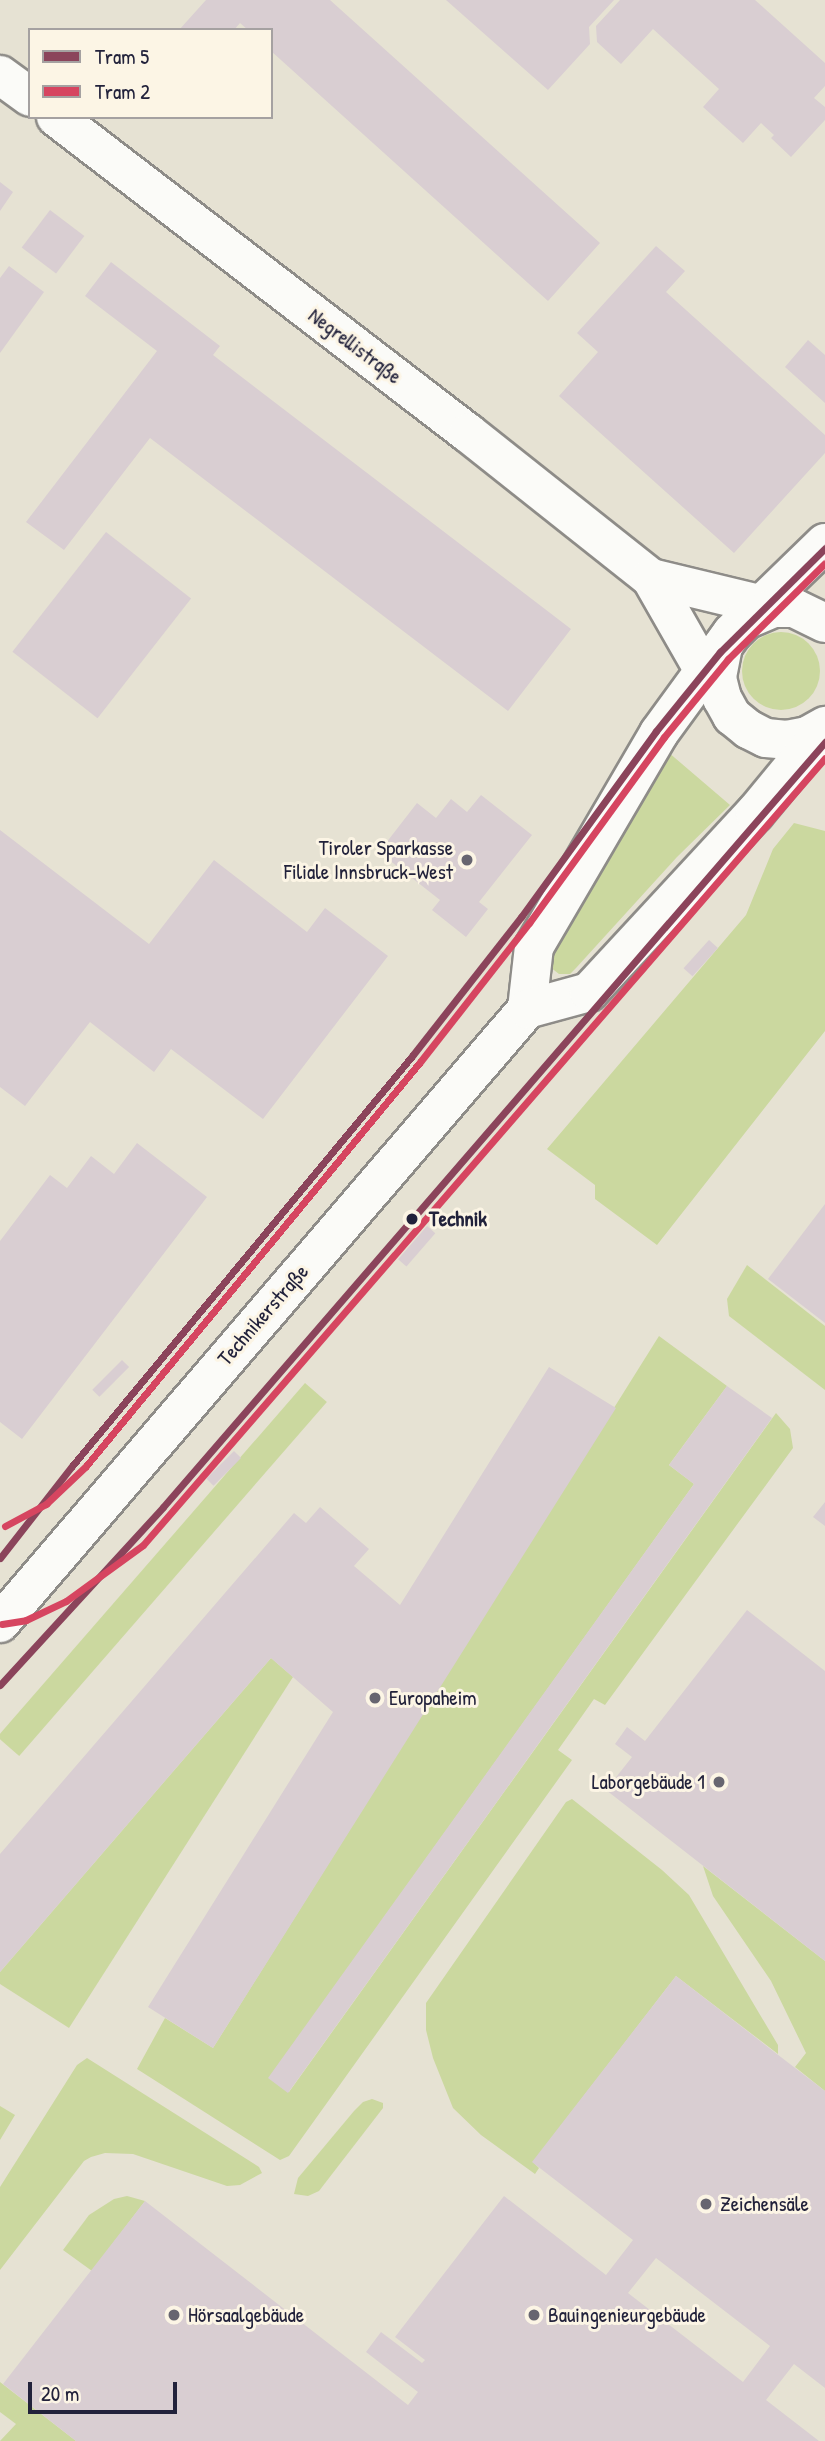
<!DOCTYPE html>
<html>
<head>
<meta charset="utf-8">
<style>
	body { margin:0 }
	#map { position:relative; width:825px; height:2441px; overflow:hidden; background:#e6e2d3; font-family:"Patrick Hand",sans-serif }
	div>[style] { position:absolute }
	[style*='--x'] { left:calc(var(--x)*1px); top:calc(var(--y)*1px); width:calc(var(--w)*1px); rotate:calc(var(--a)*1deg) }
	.green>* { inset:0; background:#cbd89f; transform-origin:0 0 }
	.round { border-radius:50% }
	.building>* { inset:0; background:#d9ced2; transform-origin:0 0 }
	.roads { filter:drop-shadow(2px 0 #8e8c88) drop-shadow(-2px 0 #8e8c88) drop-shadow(0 2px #8e8c88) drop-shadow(0 -2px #8e8c88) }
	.street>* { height:38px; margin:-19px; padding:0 19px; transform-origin:19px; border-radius:19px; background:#fbfbf8 }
	.secondary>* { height:38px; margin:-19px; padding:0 19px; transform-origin:19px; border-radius:19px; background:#fbfbf8 }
	.tram-1>* { height:7px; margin:-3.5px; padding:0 3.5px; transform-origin:3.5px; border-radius:3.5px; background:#8b445b }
	.tram-2>* { height:7px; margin:-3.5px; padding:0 3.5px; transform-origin:3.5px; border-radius:3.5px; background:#d64560 }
	.dots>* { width:19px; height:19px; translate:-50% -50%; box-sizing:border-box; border:4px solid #fcf5e5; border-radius:50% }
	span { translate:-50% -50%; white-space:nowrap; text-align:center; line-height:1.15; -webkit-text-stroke:6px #fcf5e5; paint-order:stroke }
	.street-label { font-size:21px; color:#22223b }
	.poi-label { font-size:21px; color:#22223b }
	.right { translate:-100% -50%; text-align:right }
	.left { translate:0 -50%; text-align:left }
	.stop-label { font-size:21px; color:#22223b; font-weight:700 }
	.legend { position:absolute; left:28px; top:28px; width:245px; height:91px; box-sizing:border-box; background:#fcf5e5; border:2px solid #a5a1a1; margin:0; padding:9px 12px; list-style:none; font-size:21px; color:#22223b }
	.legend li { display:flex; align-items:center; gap:14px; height:35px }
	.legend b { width:35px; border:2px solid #a5a1a1 }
	.scale { position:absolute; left:28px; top:2382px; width:149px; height:32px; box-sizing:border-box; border:4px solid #22223b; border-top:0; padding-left:9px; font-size:21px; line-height:24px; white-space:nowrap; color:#22223b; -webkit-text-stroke:5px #fcf5e5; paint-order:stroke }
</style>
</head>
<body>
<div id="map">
	<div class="green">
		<i class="round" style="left:742px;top:632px;width:78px;height:78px"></i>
		<i style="clip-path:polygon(668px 752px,730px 805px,677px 857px,576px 968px,570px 974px,559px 974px,550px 967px,552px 950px,618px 846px)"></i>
		<i style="clip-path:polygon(794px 823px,825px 831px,825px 1031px,657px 1245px,595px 1199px,595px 1185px,547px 1149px,746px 915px,773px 849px)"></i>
		<i style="clip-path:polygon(747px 1265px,825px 1326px,825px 1390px,729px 1316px,727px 1299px)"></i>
		<i style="clip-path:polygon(659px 1336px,727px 1386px,669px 1465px,694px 1484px,269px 2078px,289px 2092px,776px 1413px,790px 1429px,793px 1448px,605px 1705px,594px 1699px,558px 1750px,572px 1760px,289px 2156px,280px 2160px,137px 2069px,165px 2018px,213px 2048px)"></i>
		<i style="left:305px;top:1383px;width:29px;height:469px;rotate:41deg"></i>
		<i style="clip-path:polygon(271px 1658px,293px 1677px,69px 2028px,0 1984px,0 1972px)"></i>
		<i style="clip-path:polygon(572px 1799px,662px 1870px,689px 1895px,778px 2045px,778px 2054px,676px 1976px,533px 2162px,539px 2168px,535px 2174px,481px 2135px,453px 2108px,433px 2058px,426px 2030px,426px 2003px,566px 1802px)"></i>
		<i style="clip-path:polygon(703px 1866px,825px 1961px,825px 2091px,795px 2067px,806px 2053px,771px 1981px,713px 1896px)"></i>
		<i style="clip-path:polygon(87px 2058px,259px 2167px,262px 2173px,240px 2185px,227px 2186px,133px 2154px,105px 2153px,91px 2157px,84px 2161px,0 2270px,0 2187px,77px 2065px)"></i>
		<i style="clip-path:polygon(372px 2099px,383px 2103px,383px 2108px,319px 2191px,308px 2196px,294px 2194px,298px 2178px,354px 2111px,363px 2102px)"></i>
		<i style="clip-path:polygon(0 2106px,15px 2115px,0 2140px)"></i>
		<i style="clip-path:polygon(127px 2196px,145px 2201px,92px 2271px,63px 2250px,89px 2215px,114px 2199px)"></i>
		<i style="clip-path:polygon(0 2382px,76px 2441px,0 2441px,16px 2424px,0 2412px)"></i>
	</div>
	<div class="building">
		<i style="clip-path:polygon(206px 0,330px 0,600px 243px,548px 301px,271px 51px,271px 30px,248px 30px,240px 23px,234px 30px,179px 30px)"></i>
		<i style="clip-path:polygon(446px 0,614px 0,589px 27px,590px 44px,548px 90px)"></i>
		<i style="clip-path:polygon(620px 0,755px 0,825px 63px,825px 86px,814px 98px,825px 107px,825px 120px,791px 157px,771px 138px,774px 135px,761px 123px,743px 143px,703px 107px,719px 89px,653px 29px,621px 64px,597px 42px,596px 26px)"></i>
		<i style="clip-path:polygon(0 182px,13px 192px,0 211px)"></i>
		<i style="left:50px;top:210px;width:43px;height:47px;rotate:37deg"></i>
		<i style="clip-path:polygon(656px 246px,685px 271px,666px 292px,825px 435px,825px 453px,734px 553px,559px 396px,598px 352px,577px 333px)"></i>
		<i style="clip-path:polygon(111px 262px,220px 346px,213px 355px,571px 629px,508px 711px,150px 438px,64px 550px,26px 522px,157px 351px,85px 296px)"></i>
		<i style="clip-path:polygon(9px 266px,44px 292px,0 353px,0 278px)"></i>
		<i style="clip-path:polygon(808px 340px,825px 355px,825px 403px,785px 367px)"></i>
		<i style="left:106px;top:532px;width:108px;height:152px;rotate:38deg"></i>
		<i style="clip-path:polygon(481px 795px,532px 835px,479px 902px,488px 909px,466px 937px,432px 910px,440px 900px,379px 852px,417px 803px,436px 818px,451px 799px,467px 812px)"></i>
		<i style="clip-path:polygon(0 830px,149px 944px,214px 860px,307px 932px,325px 908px,388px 956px,263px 1119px,171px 1049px,154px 1072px,90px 1022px,25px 1106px,0 1087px)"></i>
		<i style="left:709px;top:940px;width:12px;height:38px;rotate:42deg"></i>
		<i style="clip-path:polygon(137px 1143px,207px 1197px,22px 1439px,0 1422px,0 1241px,50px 1175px,67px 1188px,91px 1156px,114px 1174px)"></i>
		<i style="clip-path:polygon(825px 1204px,825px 1323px,768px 1279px)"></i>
		<i style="left:427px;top:1226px;width:11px;height:44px;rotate:41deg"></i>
		<i style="left:122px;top:1360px;width:10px;height:42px;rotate:45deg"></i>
		<i style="clip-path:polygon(549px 1367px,616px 1408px,213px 2048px,148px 2007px,333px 1712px,271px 1658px,0 1972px,0 1854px,294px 1513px,306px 1523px,320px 1507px,369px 1549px,354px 1566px,400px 1605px)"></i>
		<i style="clip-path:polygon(727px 1386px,772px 1418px,288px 2093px,268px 2078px,694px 1484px,669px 1465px)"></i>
		<i style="left:234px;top:1451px;width:10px;height:39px;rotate:45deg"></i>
		<i style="clip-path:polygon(825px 1502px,825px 1526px,813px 1517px)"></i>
		<i style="clip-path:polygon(747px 1610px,825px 1671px,825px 1961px,606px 1790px,632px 1757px,615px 1744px,627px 1727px,645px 1741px)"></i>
		<i style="clip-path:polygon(evenodd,676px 1976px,825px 2091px,825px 2388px,794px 2364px,766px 2400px,819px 2441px,76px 2441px,3px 2384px,145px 2201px,408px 2405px,418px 2392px,366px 2352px,381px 2332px,422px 2363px,425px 2360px,395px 2337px,504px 2196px,606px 2275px,633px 2240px,532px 2162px,676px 1976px,656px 2258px,770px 2346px,743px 2382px,628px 2293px,656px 2258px)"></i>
	</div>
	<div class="roads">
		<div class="street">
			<i style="--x:0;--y:75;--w:37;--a:36"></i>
			<i style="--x:56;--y:117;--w:519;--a:37.49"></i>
			<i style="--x:468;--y:433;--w:233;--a:38.4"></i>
			<i style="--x:651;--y:578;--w:107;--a:60.3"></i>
			<i style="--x:651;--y:578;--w:111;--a:13.5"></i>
		</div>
		<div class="secondary">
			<i style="--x:825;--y:543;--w:129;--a:135.9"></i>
			<i style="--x:732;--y:633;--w:16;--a:125"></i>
			<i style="--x:723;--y:646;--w:33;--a:101"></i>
			<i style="--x:717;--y:678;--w:21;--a:76"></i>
			<i style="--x:722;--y:698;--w:21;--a:61"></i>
			<i style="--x:732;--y:716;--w:21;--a:39"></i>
			<i style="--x:748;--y:729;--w:20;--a:27"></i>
			<i style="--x:766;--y:738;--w:21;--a:5"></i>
			<i style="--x:787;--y:740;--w:20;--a:-11"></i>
			<i style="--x:807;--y:736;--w:21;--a:-29"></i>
			<i style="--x:527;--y:1009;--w:62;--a:-83.6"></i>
			<i style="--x:534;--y:947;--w:248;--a:-59.7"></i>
			<i style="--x:659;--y:733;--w:124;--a:-53.9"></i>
			<i style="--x:732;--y:633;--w:16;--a:-47"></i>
			<i style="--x:743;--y:621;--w:33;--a:-23"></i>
			<i style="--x:773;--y:608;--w:21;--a:0"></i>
			<i style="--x:794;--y:608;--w:34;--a:26"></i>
			<i style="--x:0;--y:1623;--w:809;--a:-49.36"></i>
			<i style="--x:527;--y:1009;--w:64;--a:-15.3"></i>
			<i style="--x:589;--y:992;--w:244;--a:-47.2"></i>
			<i style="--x:755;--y:813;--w:110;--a:-50.5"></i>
		</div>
	</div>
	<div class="tram-1">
		<i style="--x:0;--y:1558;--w:117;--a:-52"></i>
		<i style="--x:72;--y:1466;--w:533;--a:-50.33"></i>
		<i style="--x:412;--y:1056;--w:177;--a:-51.9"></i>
		<i style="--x:521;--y:917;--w:230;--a:-54"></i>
		<i style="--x:656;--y:731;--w:102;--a:-51"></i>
		<i style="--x:720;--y:652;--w:148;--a:-44.7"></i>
		<i style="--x:0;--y:1685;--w:241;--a:-47.5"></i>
		<i style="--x:163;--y:1507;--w:1012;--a:-49.13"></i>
	</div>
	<div class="tram-2">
		<i style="--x:5;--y:1526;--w:47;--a:-28.2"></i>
		<i style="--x:46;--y:1504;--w:55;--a:-43.5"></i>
		<i style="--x:86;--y:1466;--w:524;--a:-50.42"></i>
		<i style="--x:420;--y:1062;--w:177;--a:-51.9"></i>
		<i style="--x:529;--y:923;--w:230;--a:-54"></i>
		<i style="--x:664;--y:737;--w:101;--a:-50.6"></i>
		<i style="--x:728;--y:659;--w:136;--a:-44.7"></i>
		<i style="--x:2;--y:1624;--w:24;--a:-9"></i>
		<i style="--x:26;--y:1620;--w:44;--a:-25.4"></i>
		<i style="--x:66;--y:1601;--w:95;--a:-36"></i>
		<i style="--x:143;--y:1545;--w:1041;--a:-49.09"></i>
	</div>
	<div class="dots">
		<i style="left:467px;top:860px;background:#676570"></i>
		<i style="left:412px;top:1219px;background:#22223b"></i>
		<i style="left:375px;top:1698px;background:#676570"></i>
		<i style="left:719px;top:1782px;background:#676570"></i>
		<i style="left:706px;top:2204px;background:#676570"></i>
		<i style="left:174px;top:2315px;background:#676570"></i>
		<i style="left:534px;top:2315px;background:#676570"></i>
	</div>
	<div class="street-label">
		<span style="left:355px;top:346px;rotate:37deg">Negrellistraße</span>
		<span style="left:263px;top:1315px;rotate:-49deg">Technikerstraße</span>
	</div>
	<div class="poi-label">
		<span class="right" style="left:453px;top:860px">Tiroler Sparkasse<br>Filiale Innsbruck-West</span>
		<span class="left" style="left:389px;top:1698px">Europaheim</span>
		<span class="right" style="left:705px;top:1782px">Laborgebäude 1</span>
		<span class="left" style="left:720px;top:2204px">Zeichensäle</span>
		<span class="left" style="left:188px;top:2315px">Hörsaalgebäude</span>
		<span class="left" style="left:548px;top:2315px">Bauingenieurgebäude</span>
	</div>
	<div class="stop-label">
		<span class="left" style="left:429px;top:1219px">Technik</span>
	</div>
	<ul class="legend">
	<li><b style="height:9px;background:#8b445b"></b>Tram 5</li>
	<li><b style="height:9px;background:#d64560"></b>Tram 2</li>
	</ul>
	<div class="scale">20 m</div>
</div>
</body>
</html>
